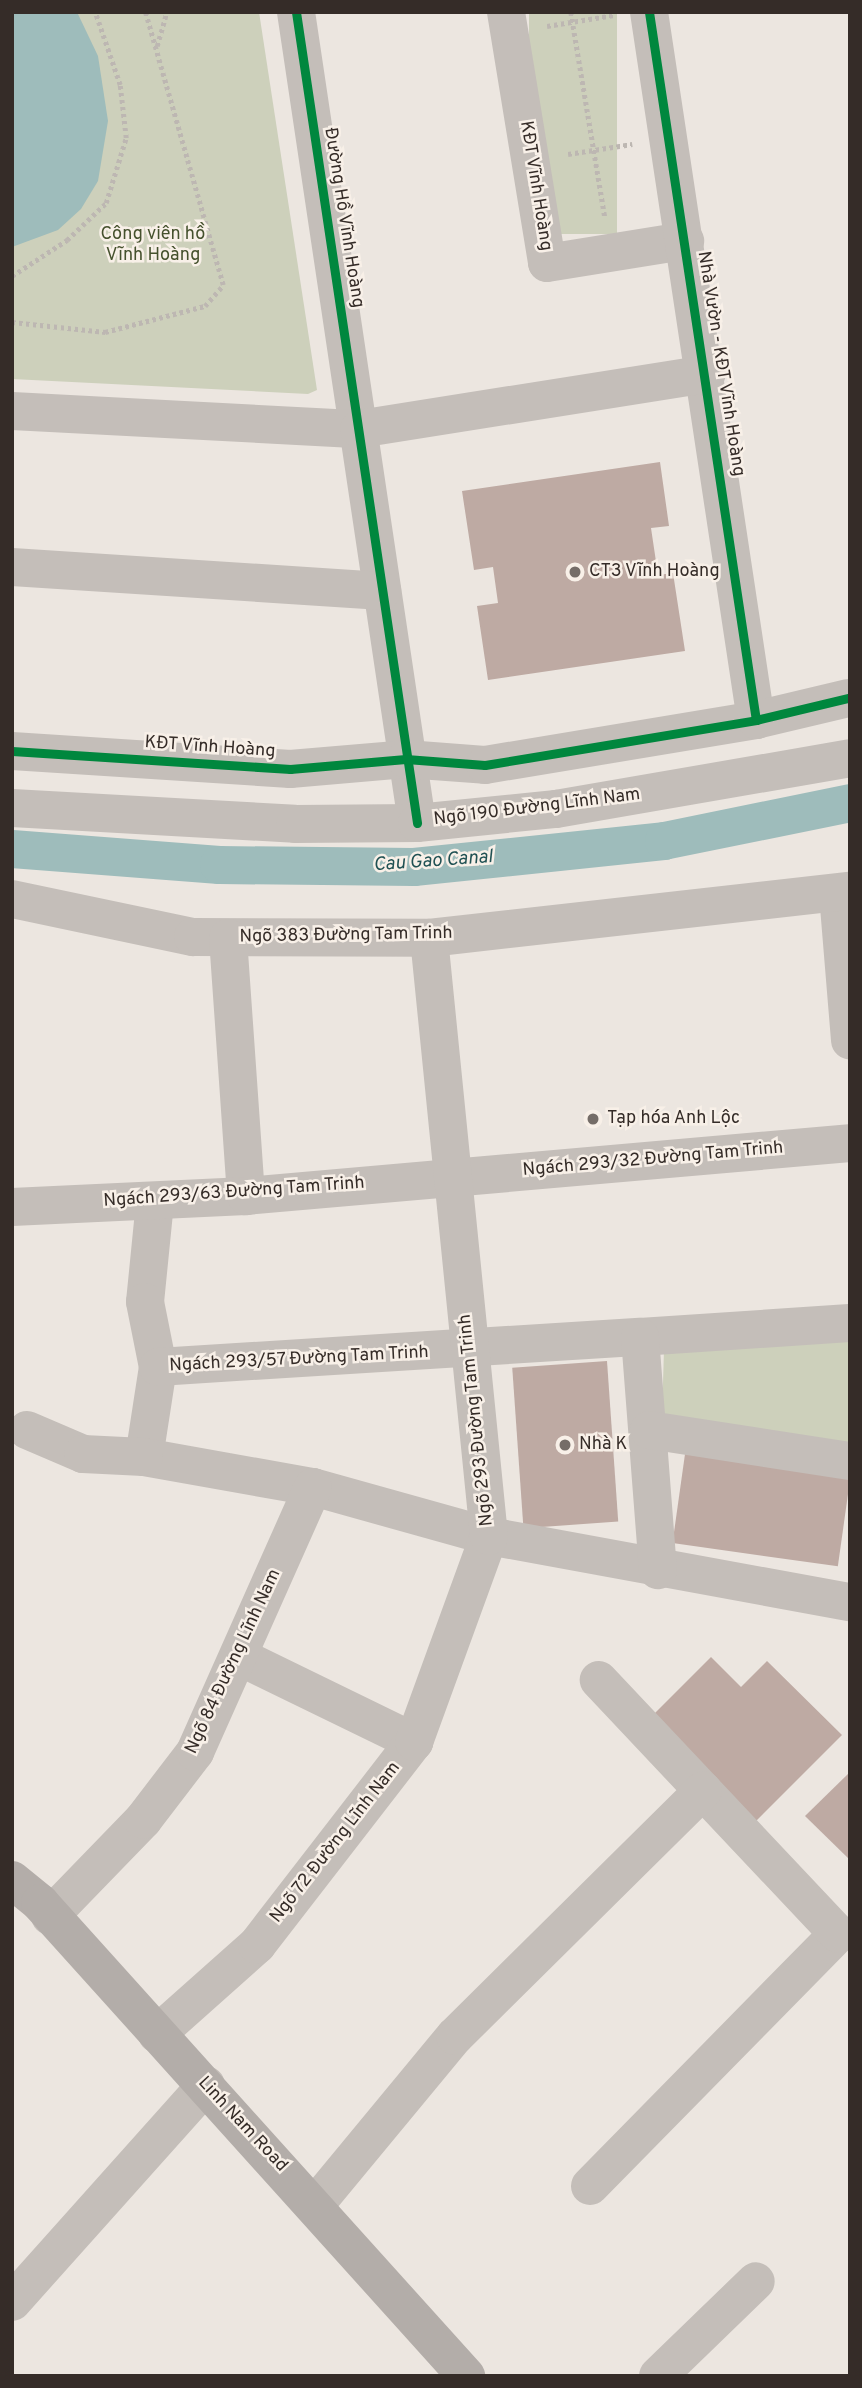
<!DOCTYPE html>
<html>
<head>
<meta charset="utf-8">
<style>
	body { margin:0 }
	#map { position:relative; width:862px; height:2388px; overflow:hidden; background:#ece6e0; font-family:Overpass,sans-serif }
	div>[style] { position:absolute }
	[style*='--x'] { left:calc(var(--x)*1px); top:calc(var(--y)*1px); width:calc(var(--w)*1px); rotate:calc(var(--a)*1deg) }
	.green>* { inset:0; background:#cdd0bb; transform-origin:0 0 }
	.water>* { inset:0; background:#9ebcbb }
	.canal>* { height:38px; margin:-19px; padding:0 19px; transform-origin:19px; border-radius:19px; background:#9ebcbb }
	.building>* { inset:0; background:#beaaa3; transform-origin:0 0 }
	.path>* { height:4.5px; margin-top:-2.25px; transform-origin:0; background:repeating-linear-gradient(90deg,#bdb7b2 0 3.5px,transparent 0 7px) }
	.minor>* { height:38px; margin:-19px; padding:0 19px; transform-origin:19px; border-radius:19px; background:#c4beb9 }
	.major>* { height:38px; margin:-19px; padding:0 19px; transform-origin:19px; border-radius:19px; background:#b3ada9 }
	.cycleway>* { height:9px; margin:-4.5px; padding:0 4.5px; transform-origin:4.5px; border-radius:4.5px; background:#00873e }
	.dots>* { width:19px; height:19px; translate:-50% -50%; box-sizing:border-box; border:4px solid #f8f0e8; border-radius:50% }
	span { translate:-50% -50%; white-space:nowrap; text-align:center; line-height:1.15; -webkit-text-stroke:5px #f8f0e8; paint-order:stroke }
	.street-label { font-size:18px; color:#352c28 }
	.park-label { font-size:18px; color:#45512d }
	.poi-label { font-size:18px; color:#352c28 }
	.left { translate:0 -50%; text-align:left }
	.water-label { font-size:19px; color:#205153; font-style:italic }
	.frame { position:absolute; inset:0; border:14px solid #352c28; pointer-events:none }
</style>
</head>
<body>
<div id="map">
	<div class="green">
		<i style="clip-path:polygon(12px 12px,259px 12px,317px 390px,308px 394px,12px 379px)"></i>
		<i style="left:529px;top:12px;width:88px;height:222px"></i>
		<i style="clip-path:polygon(850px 1334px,850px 1445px,662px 1417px,664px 1349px)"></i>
	</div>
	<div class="water">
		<i style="clip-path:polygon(12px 12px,77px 12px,98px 56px,108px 121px,98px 181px,81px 209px,58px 230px,12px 247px)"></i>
	</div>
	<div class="canal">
		<i style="--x:12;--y:849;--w:208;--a:4.4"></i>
		<i style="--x:219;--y:865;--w:195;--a:0.6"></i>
		<i style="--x:414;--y:867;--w:251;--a:-5.9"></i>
		<i style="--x:664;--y:841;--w:190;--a:-11.5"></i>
	</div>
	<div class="building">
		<i style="clip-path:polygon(660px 462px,669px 526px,651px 528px,658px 575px,673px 573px,685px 651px,488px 680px,477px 606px,498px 603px,493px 567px,474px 570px,462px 491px)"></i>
		<i style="left:607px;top:1361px;width:161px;height:95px;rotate:86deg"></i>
		<i style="left:685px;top:1454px;width:167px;height:90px;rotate:8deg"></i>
		<i style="clip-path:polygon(711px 1657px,741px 1687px,767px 1661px,842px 1735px,753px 1824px,647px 1721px)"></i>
		<i style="clip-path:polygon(850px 1772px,850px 1860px,805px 1816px)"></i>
	</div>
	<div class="path">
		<i style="--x:571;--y:12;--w:208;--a:80.6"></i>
		<i style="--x:547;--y:26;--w:68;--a:-9.3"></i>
		<i style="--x:157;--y:46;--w:35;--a:-74"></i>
		<i style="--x:568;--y:154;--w:65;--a:-8.9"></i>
		<i style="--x:12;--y:276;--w:66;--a:-33.2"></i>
		<i style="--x:67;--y:240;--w:54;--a:-43.5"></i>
		<i style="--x:106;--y:203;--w:68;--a:-72.9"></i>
		<i style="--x:126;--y:138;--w:53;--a:-96.5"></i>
		<i style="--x:120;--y:85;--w:77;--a:-108.9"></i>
		<i style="--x:12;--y:322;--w:94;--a:6.1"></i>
		<i style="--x:105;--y:332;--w:103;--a:-14.6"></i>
		<i style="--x:205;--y:306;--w:28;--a:-49"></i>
		<i style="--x:223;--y:285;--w:284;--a:-105.9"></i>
	</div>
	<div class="minor">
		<i style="--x:296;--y:12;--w:820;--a:81.51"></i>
		<i style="--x:506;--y:12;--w:254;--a:80.7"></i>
		<i style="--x:547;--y:263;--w:140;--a:-9.1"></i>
		<i style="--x:649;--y:12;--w:716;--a:81.41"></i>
		<i style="--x:12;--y:411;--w:347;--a:3"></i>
		<i style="--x:359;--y:429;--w:352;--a:-9"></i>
		<i style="--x:12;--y:567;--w:371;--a:3.7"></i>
		<i style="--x:12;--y:751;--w:279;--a:3.7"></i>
		<i style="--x:290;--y:769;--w:116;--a:-4.9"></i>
		<i style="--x:406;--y:759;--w:79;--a:4.3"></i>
		<i style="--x:485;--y:765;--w:275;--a:-9.4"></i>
		<i style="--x:756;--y:720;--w:95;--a:-13.4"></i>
		<i style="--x:12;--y:808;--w:283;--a:3.2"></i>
		<i style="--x:295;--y:824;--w:122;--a:-0.5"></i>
		<i style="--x:417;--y:823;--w:140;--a:-5.8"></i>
		<i style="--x:556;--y:809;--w:298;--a:-9.8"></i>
		<i style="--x:838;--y:894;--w:147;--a:85.3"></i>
		<i style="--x:12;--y:899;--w:185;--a:11.9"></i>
		<i style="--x:193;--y:937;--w:236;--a:0.2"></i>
		<i style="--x:429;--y:938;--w:424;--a:-6.4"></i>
		<i style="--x:228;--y:938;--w:259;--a:86"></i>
		<i style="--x:155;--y:1202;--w:100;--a:95.7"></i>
		<i style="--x:145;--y:1302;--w:66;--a:78.7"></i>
		<i style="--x:158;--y:1367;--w:91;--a:98.8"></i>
		<i style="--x:144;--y:1457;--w:172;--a:10.1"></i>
		<i style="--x:313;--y:1487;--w:183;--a:15.6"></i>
		<i style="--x:489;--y:1536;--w:367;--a:10.4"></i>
		<i style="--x:12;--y:1207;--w:234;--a:-2.7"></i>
		<i style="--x:246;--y:1196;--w:606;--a:-5.01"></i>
		<i style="--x:640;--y:1337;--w:210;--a:-3.8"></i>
		<i style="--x:158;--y:1367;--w:483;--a:-3.6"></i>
		<i style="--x:640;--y:1337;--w:234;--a:85.6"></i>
		<i style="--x:27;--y:1430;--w:61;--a:23.2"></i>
		<i style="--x:83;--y:1454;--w:61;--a:2.8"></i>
		<i style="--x:649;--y:1430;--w:203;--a:8.8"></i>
		<i style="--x:240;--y:1657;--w:194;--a:26"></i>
		<i style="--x:50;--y:1916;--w:134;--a:-45.9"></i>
		<i style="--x:143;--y:1820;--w:86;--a:-52.6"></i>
		<i style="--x:195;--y:1752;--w:290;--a:-66"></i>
		<i style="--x:157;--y:2034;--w:134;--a:-41.7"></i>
		<i style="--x:257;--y:1945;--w:257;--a:-52.3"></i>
		<i style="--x:414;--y:1742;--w:219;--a:-70"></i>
		<i style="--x:489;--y:1536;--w:601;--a:-95.73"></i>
		<i style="--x:590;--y:2186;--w:354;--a:-45.5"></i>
		<i style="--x:838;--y:1934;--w:349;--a:-133.3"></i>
		<i style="--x:315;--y:2205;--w:219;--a:-50.4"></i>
		<i style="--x:455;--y:2036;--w:349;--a:-44.7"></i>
		<i style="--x:12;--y:2302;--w:291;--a:-48.2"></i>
		<i style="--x:658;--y:2376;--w:136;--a:-44.1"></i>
	</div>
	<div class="major">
		<i style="--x:12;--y:1880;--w:36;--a:39"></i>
		<i style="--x:40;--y:1903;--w:637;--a:47.99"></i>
	</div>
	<div class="cycleway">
		<i style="--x:296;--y:12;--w:820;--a:81.51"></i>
		<i style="--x:649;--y:12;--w:716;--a:81.41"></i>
		<i style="--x:12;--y:751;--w:279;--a:3.7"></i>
		<i style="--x:290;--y:769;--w:116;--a:-4.9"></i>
		<i style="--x:406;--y:759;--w:79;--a:4.3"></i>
		<i style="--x:485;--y:765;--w:275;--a:-9.4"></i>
		<i style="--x:756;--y:720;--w:95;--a:-13.4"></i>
	</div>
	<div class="dots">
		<i style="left:575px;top:572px;background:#756d68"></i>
		<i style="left:593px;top:1119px;background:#756d68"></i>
		<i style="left:565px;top:1445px;background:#756d68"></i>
	</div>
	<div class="street-label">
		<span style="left:535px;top:186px;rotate:81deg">KĐT Vĩnh Hoàng</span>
		<span style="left:343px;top:218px;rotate:81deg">Đường Hồ Vĩnh Hoàng</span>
		<span style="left:720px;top:364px;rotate:81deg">Nhà Vườn - KĐT Vĩnh Hoàng</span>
		<span style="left:210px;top:748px;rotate:4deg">KĐT Vĩnh Hoàng</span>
		<span style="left:537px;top:808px;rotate:-7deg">Ngõ 190 Đường Lĩnh Nam</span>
		<span style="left:346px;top:936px;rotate:-1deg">Ngõ 383 Đường Tam Trinh</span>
		<span style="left:653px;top:1160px;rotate:-5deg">Ngách 293/32 Đường Tam Trinh</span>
		<span style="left:234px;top:1193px;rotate:-4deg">Ngách 293/63 Đường Tam Trinh</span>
		<span style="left:299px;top:1360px;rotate:-3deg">Ngách 293/57 Đường Tam Trinh</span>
		<span style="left:477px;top:1420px;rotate:-96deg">Ngõ 293 Đường Tam Trinh</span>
		<span style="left:234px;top:1662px;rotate:-65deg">Ngõ 84 Đường Lĩnh Nam</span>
		<span style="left:336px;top:1843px;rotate:-52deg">Ngõ 72 Đường Lĩnh Nam</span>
		<span style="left:242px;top:2125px;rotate:47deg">Linh Nam Road</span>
	</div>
	<div class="park-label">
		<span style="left:153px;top:246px">Công viên hồ<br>Vĩnh Hoàng</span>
	</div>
	<div class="poi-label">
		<span class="left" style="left:589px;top:572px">CT3 Vĩnh Hoàng</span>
		<span class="left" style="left:607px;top:1119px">Tạp hóa Anh Lộc</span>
		<span class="left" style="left:579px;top:1445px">Nhà K</span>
	</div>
	<div class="water-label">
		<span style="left:433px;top:862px;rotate:-4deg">Cau Gao Canal</span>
	</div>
	<div class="frame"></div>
</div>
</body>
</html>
